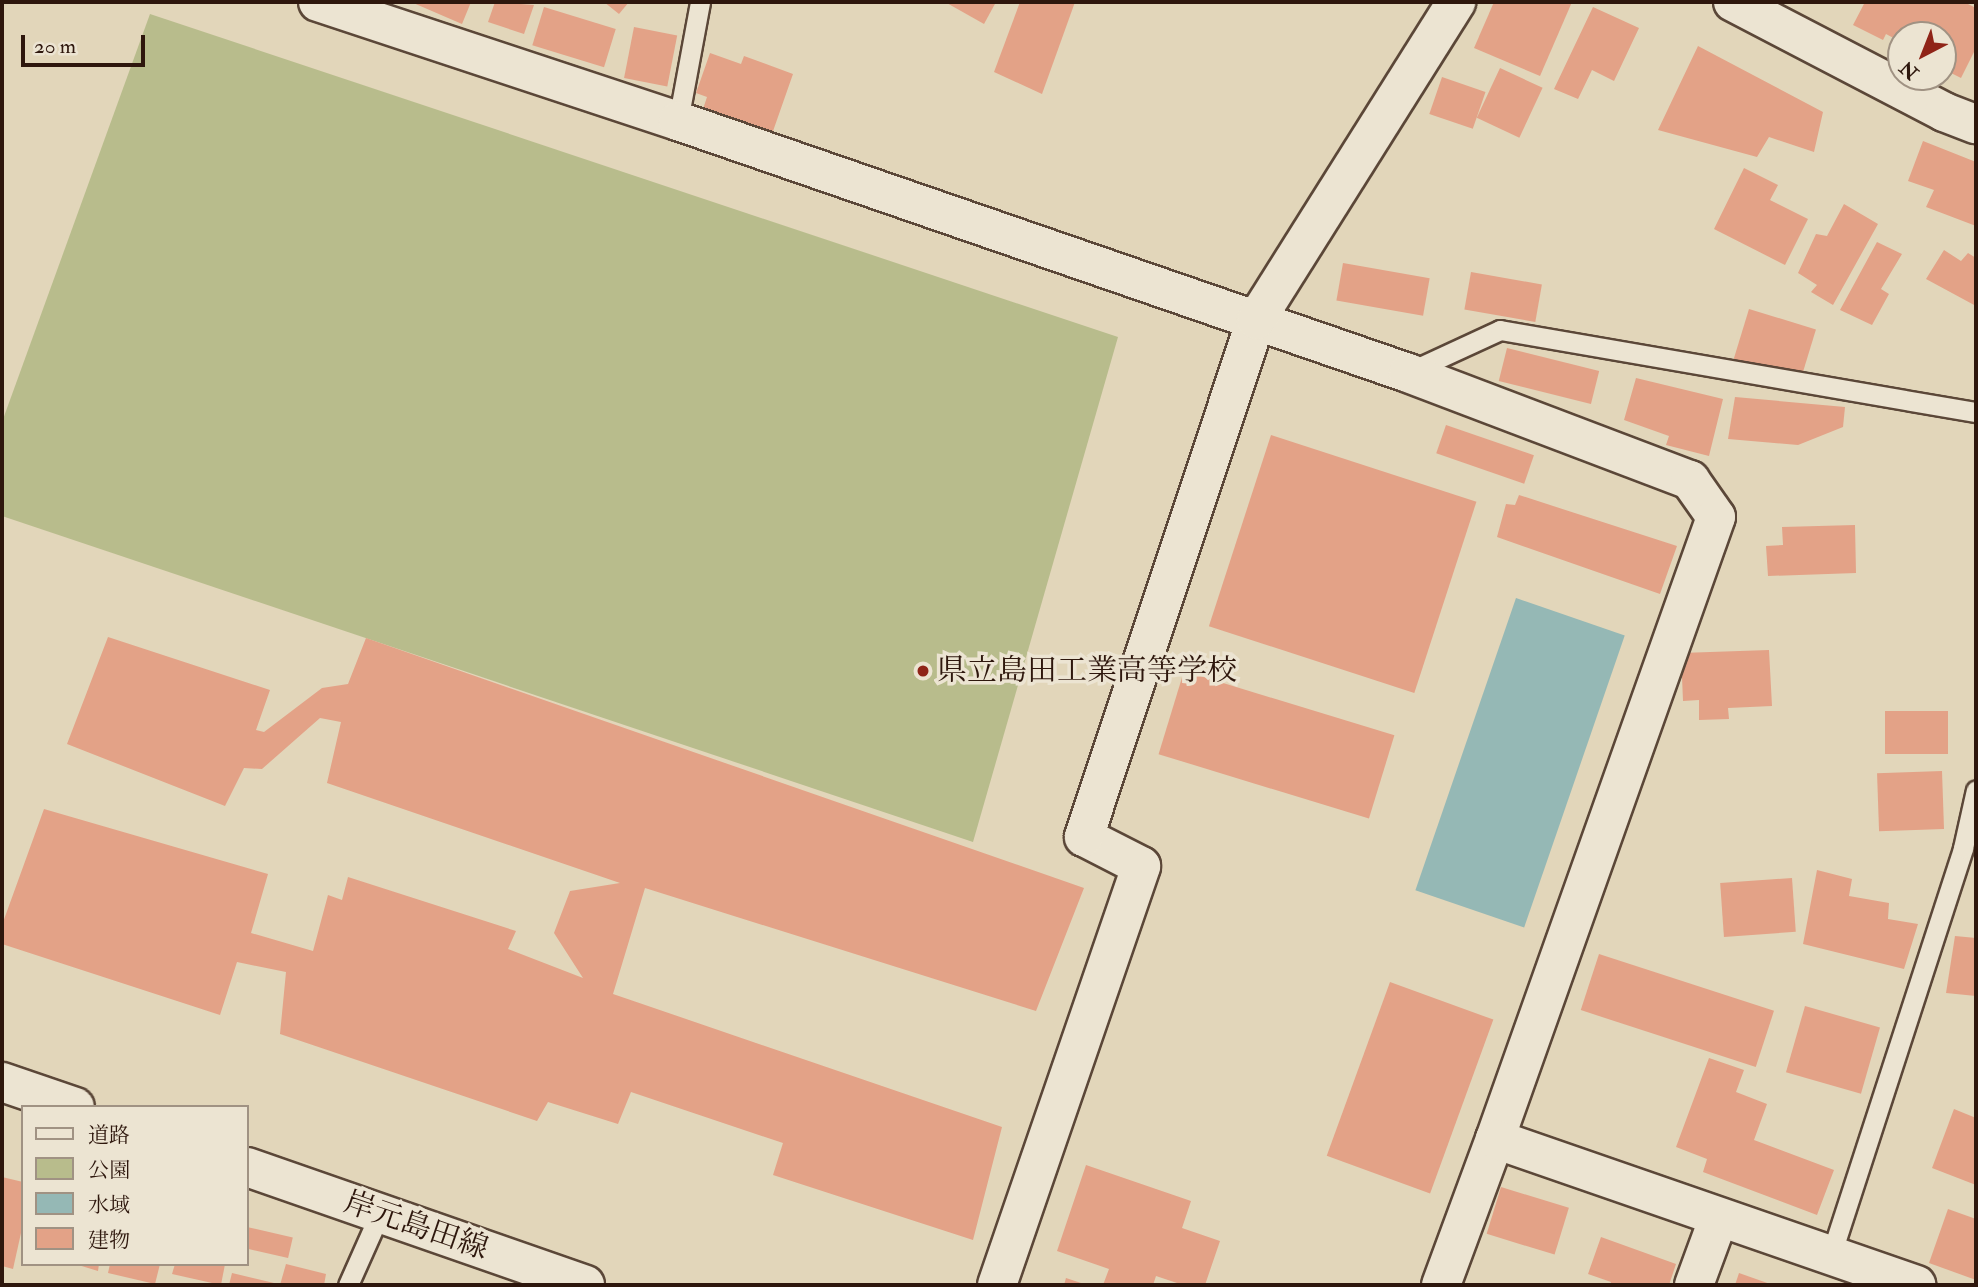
<!DOCTYPE html>
<html>
<head>
<meta charset="utf-8">
<style>
	body { margin:0 }
	#map { position:relative; width:1978px; height:1287px; overflow:hidden; background:#e2d6ba; font-family:"IM FELL Double Pica","Noto Serif JP",serif }
	div>[style] { position:absolute }
	[style*='--x'] { left:calc(var(--x)*1px); top:calc(var(--y)*1px); width:calc(var(--w)*1px); rotate:calc(var(--a)*1deg) }
	.green>* { inset:0; background:#b8bc8c }
	.water>* { inset:0; background:#95b8b5; transform-origin:0 0 }
	.building>* { inset:0; background:#e3a287; transform-origin:0 0 }
	.roads { filter:drop-shadow(2px 0 #5b4738) drop-shadow(-2px 0 #5b4738) drop-shadow(0 2px #5b4738) drop-shadow(0 -2px #5b4738) }
	.lane>* { height:19px; margin:-9.5px; padding:0 9.5px; transform-origin:9.5px; border-radius:9.5px; background:#ece4d2 }
	.street>* { height:38px; margin:-19px; padding:0 19px; transform-origin:19px; border-radius:19px; background:#ece4d2 }
	.secondary>* { height:38px; margin:-19px; padding:0 19px; transform-origin:19px; border-radius:19px; background:#ece4d2 }
	.dots>* { width:19px; height:19px; translate:-50% -50%; box-sizing:border-box; border:4px solid #ece4d2; border-radius:50% }
	span { translate:-50% -50%; white-space:nowrap; text-align:center; line-height:1.15; -webkit-text-stroke:7px #ece4d2; paint-order:stroke }
	.poi-label { font-size:30px; color:#2e170d }
	.left { translate:0 -50%; text-align:left }
	.street-label { font-size:30px; color:#2e170d }
	.frame { position:absolute; inset:0; border:4px solid #2e170d; pointer-events:none }
	.legend { position:absolute; left:21px; top:1105px; width:228px; height:161px; box-sizing:border-box; background:#ece4d2; border:2px solid #a09283; margin:0; padding:9px 12px; list-style:none; font-size:21px; color:#2e170d }
	.legend li { display:flex; align-items:center; gap:14px; height:35px }
	.legend b { width:35px; border:2px solid #a09283 }
	.north { position:absolute; left:1887px; top:21px; width:70px; height:70px; box-sizing:border-box; background:#ece4d2; border:2px solid #a09283; border-radius:50%; rotate:222deg; font-size:19px; font-weight:700; line-height:28px; text-align:center; color:#2e170d }
	.north::after { content:''; display:block; margin:auto; width:24px; height:32px; background:#8f2418; clip-path:polygon(50% 0,100% 100%,50% 72%,0 100%) }
	.scale { position:absolute; left:21px; top:35px; width:124px; height:32px; box-sizing:border-box; border:4px solid #2e170d; border-top:0; padding-left:9px; font-size:21px; line-height:24px; white-space:nowrap; color:#2e170d; -webkit-text-stroke:5px #ece4d2; paint-order:stroke }
</style>
</head>
<body>
<div id="map">
	<div class="green">
		<i style="clip-path:polygon(150px 14px,1118px 337px,973px 842px,2px 516px,2px 422px)"></i>
	</div>
	<div class="water">
		<i style="left:1516px;top:598px;width:115px;height:309px;rotate:19deg"></i>
	</div>
	<div class="building">
		<i style="clip-path:polygon(411px 2px,471px 2px,462px 24px)"></i>
		<i style="clip-path:polygon(495px 2px,534px 5px,524px 34px,488px 22px)"></i>
		<i style="clip-path:polygon(604px 2px,629px 2px,619px 14px)"></i>
		<i style="clip-path:polygon(945px 2px,996px 2px,984px 24px)"></i>
		<i style="clip-path:polygon(1020px 2px,1075px 2px,1042px 94px,994px 72px)"></i>
		<i style="clip-path:polygon(1494px 2px,1572px 2px,1540px 76px,1474px 48px)"></i>
		<i style="clip-path:polygon(1865px 2px,1964px 2px,1976px 8px,1976px 48px,1961px 78px,1943px 69px,1943px 35px,1901px 35px,1901px 42px,1886px 34px,1883px 40px,1853px 25px)"></i>
		<i style="left:544px;top:7px;width:75px;height:40px;rotate:17deg"></i>
		<i style="clip-path:polygon(1593px 7px,1639px 28px,1614px 81px,1592px 70px,1578px 99px,1554px 89px)"></i>
		<i style="left:634px;top:27px;width:44px;height:52px;rotate:11deg"></i>
		<i style="clip-path:polygon(1698px 46px,1823px 112px,1814px 152px,1769px 137px,1757px 157px,1658px 130px)"></i>
		<i style="clip-path:polygon(710px 53px,741px 64px,744px 56px,793px 74px,772px 134px,703px 109px,707px 97px,696px 93px)"></i>
		<i style="left:1500px;top:68px;width:47px;height:55px;rotate:25deg"></i>
		<i style="left:1442px;top:77px;width:46px;height:39px;rotate:19deg"></i>
		<i style="clip-path:polygon(1923px 141px,1976px 162px,1976px 226px,1926px 207px,1934px 190px,1908px 181px)"></i>
		<i style="clip-path:polygon(1744px 168px,1778px 185px,1770px 200px,1808px 219px,1785px 265px,1714px 229px)"></i>
		<i style="clip-path:polygon(1844px 204px,1878px 224px,1833px 305px,1811px 292px,1817px 285px,1798px 273px,1816px 234px,1827px 236px)"></i>
		<i style="clip-path:polygon(1877px 242px,1902px 254px,1881px 289px,1889px 294px,1872px 325px,1840px 310px)"></i>
		<i style="clip-path:polygon(1944px 250px,1961px 261px,1968px 253px,1976px 258px,1976px 306px,1926px 279px)"></i>
		<i style="left:1343px;top:263px;width:88px;height:38px;rotate:10deg"></i>
		<i style="left:1471px;top:272px;width:72px;height:38px;rotate:10deg"></i>
		<i style="left:1749px;top:309px;width:70px;height:52px;rotate:17deg"></i>
		<i style="left:1507px;top:348px;width:95px;height:34px;rotate:14deg"></i>
		<i style="clip-path:polygon(1636px 378px,1723px 399px,1709px 456px,1666px 445px,1669px 436px,1624px 420px)"></i>
		<i style="clip-path:polygon(1735px 397px,1845px 407px,1843px 427px,1798px 445px,1728px 439px)"></i>
		<i style="left:1446px;top:425px;width:93px;height:30px;rotate:19deg"></i>
		<i style="left:1271px;top:435px;width:216px;height:201px;rotate:18deg"></i>
		<i style="clip-path:polygon(1519px 495px,1677px 546px,1660px 594px,1497px 537px,1506px 504px,1515px 505px)"></i>
		<i style="clip-path:polygon(1855px 525px,1856px 573px,1768px 576px,1766px 546px,1783px 545px,1782px 527px)"></i>
		<i style="clip-path:polygon(108px 637px,270px 690px,256px 730px,264px 732px,322px 688px,348px 684px,366px 638px,1084px 888px,1036px 1011px,645px 888px,613px 994px,1002px 1127px,973px 1240px,773px 1175px,783px 1143px,631px 1092px,618px 1124px,548px 1102px,537px 1121px,280px 1034px,286px 972px,237px 962px,220px 1015px,2px 944px,2px 925px,44px 809px,268px 874px,251px 933px,313px 951px,328px 895px,342px 900px,348px 877px,516px 931px,508px 949px,583px 978px,554px 933px,570px 891px,620px 883px,327px 783px,341px 722px,320px 718px,262px 769px,244px 768px,225px 806px,67px 744px)"></i>
		<i style="clip-path:polygon(1769px 650px,1772px 706px,1728px 708px,1729px 719px,1699px 720px,1699px 700px,1683px 701px,1681px 653px)"></i>
		<i style="left:1184px;top:671px;width:220px;height:87px;rotate:17deg"></i>
		<i style="left:1948px;top:711px;width:43px;height:63px;rotate:90deg"></i>
		<i style="left:1942px;top:771px;width:58px;height:65px;rotate:88deg"></i>
		<i style="clip-path:polygon(1817px 870px,1852px 879px,1849px 896px,1889px 903px,1888px 919px,1918px 924px,1904px 969px,1803px 944px)"></i>
		<i style="left:1792px;top:878px;width:54px;height:72px;rotate:86deg"></i>
		<i style="clip-path:polygon(1955px 936px,1976px 938px,1976px 996px,1946px 993px)"></i>
		<i style="left:1599px;top:954px;width:184px;height:59px;rotate:18deg"></i>
		<i style="left:1390px;top:982px;width:110px;height:185px;rotate:20deg"></i>
		<i style="left:1805px;top:1006px;width:78px;height:69px;rotate:16deg"></i>
		<i style="clip-path:polygon(1709px 1058px,1744px 1070px,1736px 1092px,1767px 1104px,1754px 1140px,1834px 1170px,1817px 1215px,1703px 1172px,1707px 1159px,1676px 1147px)"></i>
		<i style="clip-path:polygon(1954px 1109px,1976px 1118px,1976px 1185px,1932px 1168px)"></i>
		<i style="clip-path:polygon(1086px 1165px,1191px 1201px,1182px 1228px,1220px 1241px,1205px 1285px,1183px 1285px,1156px 1276px,1153px 1285px,1103px 1285px,1109px 1269px,1057px 1251px)"></i>
		<i style="clip-path:polygon(2px 1177px,23px 1182px,23px 1224px,13px 1269px,2px 1266px)"></i>
		<i style="left:1501px;top:1187px;width:71px;height:49px;rotate:17deg"></i>
		<i style="clip-path:polygon(1948px 1209px,1976px 1219px,1976px 1280px,1929px 1263px)"></i>
		<i style="left:247px;top:1227px;width:47px;height:21px;rotate:13deg"></i>
		<i style="clip-path:polygon(1601px 1237px,1676px 1264px,1669px 1285px,1610px 1285px,1611px 1282px,1588px 1274px)"></i>
		<i style="clip-path:polygon(75px 1264px,99px 1264px,98px 1271px)"></i>
		<i style="clip-path:polygon(110px 1264px,160px 1264px,155px 1284px,108px 1273px)"></i>
		<i style="clip-path:polygon(175px 1264px,225px 1264px,221px 1285px,172px 1274px)"></i>
		<i style="clip-path:polygon(286px 1264px,326px 1274px,324px 1285px,280px 1285px)"></i>
		<i style="clip-path:polygon(232px 1273px,274px 1283px,273px 1285px,229px 1285px)"></i>
		<i style="clip-path:polygon(1739px 1273px,1773px 1285px,1735px 1285px)"></i>
		<i style="clip-path:polygon(1066px 1278px,1087px 1285px,1064px 1285px)"></i>
	</div>
	<div class="roads">
		<div class="lane">
			<i style="--x:678;--y:121;--w:121;--a:-79.5"></i>
			<i style="--x:1409;--y:372;--w:100;--a:-24.8"></i>
			<i style="--x:1500;--y:330;--w:483;--a:9.8"></i>
			<i style="--x:1831;--y:1255;--w:428;--a:-72"></i>
			<i style="--x:1963;--y:848;--w:59;--a:-77.4"></i>
			<i style="--x:348;--y:1285;--w:79;--a:-66"></i>
		</div>
		<div class="street">
			<i style="--x:318;--y:2;--w:379;--a:18.3"></i>
			<i style="--x:678;--y:121;--w:772;--a:19.04"></i>
			<i style="--x:1408;--y:373;--w:302;--a:20.8"></i>
			<i style="--x:1690;--y:480;--w:45;--a:54.9"></i>
			<i style="--x:1716;--y:517;--w:660;--a:109.56"></i>
			<i style="--x:1733;--y:2;--w:238;--a:27.5"></i>
			<i style="--x:1944;--y:112;--w:34;--a:21"></i>
			<i style="--x:997;--y:1285;--w:443;--a:-71"></i>
			<i style="--x:1141;--y:866;--w:64;--a:-153"></i>
			<i style="--x:1084;--y:837;--w:545;--a:-71.6"></i>
			<i style="--x:1256;--y:320;--w:376;--a:-57.8"></i>
			<i style="--x:1441;--y:1285;--w:156;--a:-69.7"></i>
			<i style="--x:1495;--y:1139;--w:446;--a:19.1"></i>
			<i style="--x:1694;--y:1285;--w:72;--a:-69.8"></i>
		</div>
		<div class="secondary">
			<i style="--x:2;--y:1082;--w:77;--a:18.9"></i>
			<i style="--x:247;--y:1167;--w:358;--a:19.2"></i>
		</div>
	</div>
	<div class="dots">
		<i style="left:923px;top:671px;background:#8f2418"></i>
	</div>
	<div class="poi-label">
		<span class="left" style="left:937px;top:671px">県立島田工業高等学校</span>
	</div>
	<div class="street-label">
		<span style="left:416px;top:1226px;rotate:19deg">岸元島田線</span>
	</div>
	<div class="frame"></div>
	<ul class="legend">
	<li><b style="height:9px;background:#ece4d2"></b>道路</li>
	<li><b style="height:19px;background:#b8bc8c"></b>公園</li>
	<li><b style="height:19px;background:#95b8b5"></b>水域</li>
	<li><b style="height:19px;background:#e3a287"></b>建物</li>
	</ul>
	<div class="north">N</div>
	<div class="scale">20 m</div>
</div>
</body>
</html>
